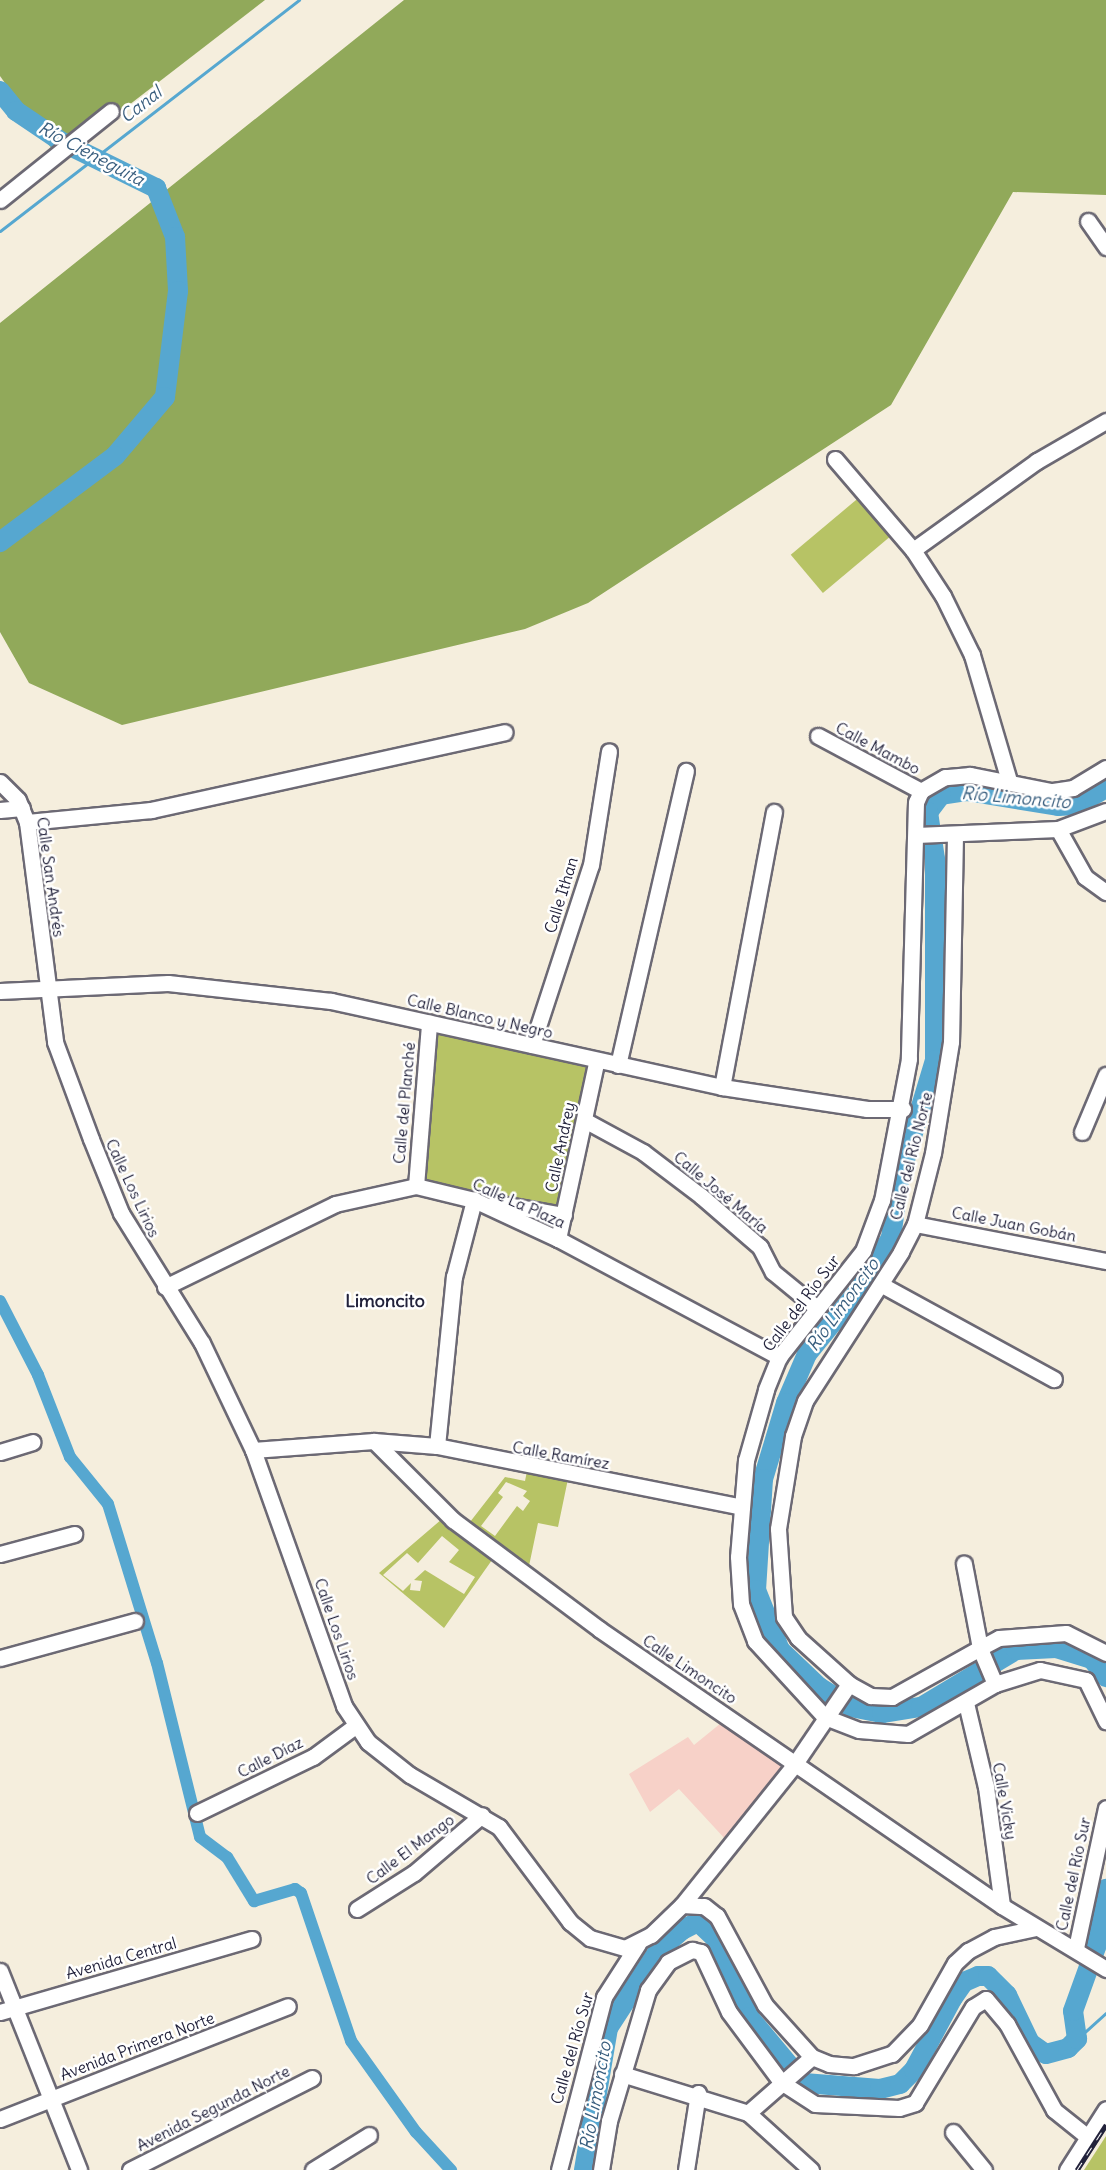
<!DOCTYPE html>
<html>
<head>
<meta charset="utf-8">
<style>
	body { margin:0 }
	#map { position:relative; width:1106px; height:2170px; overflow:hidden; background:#f5eedd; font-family:Delius,sans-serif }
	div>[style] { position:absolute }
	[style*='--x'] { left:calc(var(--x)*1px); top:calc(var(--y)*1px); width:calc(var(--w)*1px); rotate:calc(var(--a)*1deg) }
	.built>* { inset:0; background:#f7d1c8 }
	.green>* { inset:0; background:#b7c365; transform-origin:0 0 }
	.forest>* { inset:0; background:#91a95a }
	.stream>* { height:3px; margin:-1.5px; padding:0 1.5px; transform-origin:1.5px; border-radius:1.5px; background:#56a7d0 }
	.canal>* { height:12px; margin:-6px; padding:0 6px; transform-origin:6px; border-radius:6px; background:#56a7d0 }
	.river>* { height:20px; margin:-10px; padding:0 10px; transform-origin:10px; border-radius:10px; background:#56a7d0 }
	.roads { filter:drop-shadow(2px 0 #6c6974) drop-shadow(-2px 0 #6c6974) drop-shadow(0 2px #6c6974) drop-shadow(0 -2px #6c6974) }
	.minor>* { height:15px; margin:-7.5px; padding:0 7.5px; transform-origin:7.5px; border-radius:7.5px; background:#fff }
	.rail>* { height:5px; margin-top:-2.5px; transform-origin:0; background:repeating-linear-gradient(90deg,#fff 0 9px,#22223b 0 18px); box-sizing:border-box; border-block:2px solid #22223b }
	span { translate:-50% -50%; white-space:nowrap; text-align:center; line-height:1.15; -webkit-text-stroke:5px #fff; paint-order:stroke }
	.street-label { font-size:16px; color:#22223b }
	.water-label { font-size:18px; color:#395e7e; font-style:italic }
	.neighbourhood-label { font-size:18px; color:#22223b; font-weight:700 }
</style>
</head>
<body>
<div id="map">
	<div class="built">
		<i style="clip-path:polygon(726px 1719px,787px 1766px,726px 1840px,679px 1789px,650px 1812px,629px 1774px,688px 1737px,694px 1745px)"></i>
	</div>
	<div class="green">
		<i style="left:862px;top:495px;width:50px;height:93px;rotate:50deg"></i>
		<i style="clip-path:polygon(433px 1033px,588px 1067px,561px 1210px,422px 1184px)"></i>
		<i style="clip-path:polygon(evenodd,527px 1471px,568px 1479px,558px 1527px,538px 1523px,529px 1566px,470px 1522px,505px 1477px,525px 1481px,527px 1471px,506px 1482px,527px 1491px,523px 1496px,530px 1501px,523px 1511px,517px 1506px,495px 1536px,481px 1526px,503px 1497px,498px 1493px,506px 1482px)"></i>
		<i style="clip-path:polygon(evenodd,442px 1519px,492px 1560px,444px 1628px,379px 1573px,442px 1519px,442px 1536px,459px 1550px,449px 1562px,475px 1577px,464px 1594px,425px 1570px,414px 1580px,422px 1581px,420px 1591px,410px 1590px,411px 1583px,403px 1591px,383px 1575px,407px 1553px,418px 1563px,442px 1536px)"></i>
		<i style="clip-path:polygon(1106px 2136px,1106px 2170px,1084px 2170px)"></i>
	</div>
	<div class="forest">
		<i style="clip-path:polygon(0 0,265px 0,59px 159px,0 76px)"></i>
		<i style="clip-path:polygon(404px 0,1106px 0,1106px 195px,1013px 192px,891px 405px,588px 603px,525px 629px,122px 725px,29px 683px,0 632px,0 323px)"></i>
	</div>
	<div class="stream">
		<i style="--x:0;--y:231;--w:378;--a:-37.7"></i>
		<i style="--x:1077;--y:2039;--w:39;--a:-42"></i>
	</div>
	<div class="canal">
		<i style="--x:0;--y:1301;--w:83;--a:62.8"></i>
		<i style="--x:38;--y:1375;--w:88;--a:68.7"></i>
		<i style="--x:70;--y:1457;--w:60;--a:51"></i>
		<i style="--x:108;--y:1504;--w:166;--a:72.9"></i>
		<i style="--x:157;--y:1663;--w:179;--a:76.1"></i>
		<i style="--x:200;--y:1837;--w:34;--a:37"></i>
		<i style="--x:227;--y:1857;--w:52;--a:58.5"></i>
		<i style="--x:254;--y:1901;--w:43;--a:-16.3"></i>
		<i style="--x:295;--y:1889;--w:7;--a:34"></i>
		<i style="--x:301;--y:1893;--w:156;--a:71.3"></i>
		<i style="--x:351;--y:2041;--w:112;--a:54.5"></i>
		<i style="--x:416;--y:2132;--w:52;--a:47.4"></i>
	</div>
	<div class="river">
		<i style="--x:0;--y:91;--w:26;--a:51"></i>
		<i style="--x:16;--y:111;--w:55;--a:34"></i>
		<i style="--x:62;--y:142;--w:105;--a:26.1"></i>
		<i style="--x:156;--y:188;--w:53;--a:68.8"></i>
		<i style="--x:175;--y:237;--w:54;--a:86.8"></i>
		<i style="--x:178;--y:291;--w:107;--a:97"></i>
		<i style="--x:165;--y:397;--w:77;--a:130.3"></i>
		<i style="--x:115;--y:456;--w:144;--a:143.2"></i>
		<i style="--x:1106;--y:788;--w:34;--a:150"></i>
		<i style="--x:1076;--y:805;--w:18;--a:177"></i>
		<i style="--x:1058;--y:806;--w:93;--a:-170.7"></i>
		<i style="--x:966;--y:791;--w:25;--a:171"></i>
		<i style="--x:941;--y:795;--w:21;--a:127"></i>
		<i style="--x:928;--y:812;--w:48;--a:81.5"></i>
		<i style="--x:935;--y:859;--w:201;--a:90"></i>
		<i style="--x:935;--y:1060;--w:125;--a:106.7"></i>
		<i style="--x:899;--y:1180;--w:59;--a:97.9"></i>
		<i style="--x:891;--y:1238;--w:60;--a:121.3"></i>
		<i style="--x:860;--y:1289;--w:84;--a:129.2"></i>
		<i style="--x:807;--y:1354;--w:53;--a:113.2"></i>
		<i style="--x:786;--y:1403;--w:79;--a:106.8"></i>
		<i style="--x:763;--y:1479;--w:111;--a:93.6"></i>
		<i style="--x:756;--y:1590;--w:65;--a:68.2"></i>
		<i style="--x:780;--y:1650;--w:54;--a:43.5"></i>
		<i style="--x:819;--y:1687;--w:38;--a:32"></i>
		<i style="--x:851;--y:1707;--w:32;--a:11"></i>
		<i style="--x:882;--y:1713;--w:39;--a:-9"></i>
		<i style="--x:921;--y:1707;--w:111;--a:-31"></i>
		<i style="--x:1016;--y:1650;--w:40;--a:-2.9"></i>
		<i style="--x:1056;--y:1648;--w:38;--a:17"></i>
		<i style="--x:1092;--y:1659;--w:23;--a:52"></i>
		<i style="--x:584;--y:2170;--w:144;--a:-80.4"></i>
		<i style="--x:608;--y:2028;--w:92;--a:-57"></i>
		<i style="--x:658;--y:1951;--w:32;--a:-41"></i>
		<i style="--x:682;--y:1930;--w:18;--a:-27"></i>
		<i style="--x:698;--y:1922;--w:23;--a:43"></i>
		<i style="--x:715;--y:1938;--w:86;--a:66.7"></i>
		<i style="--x:749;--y:2017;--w:86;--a:50.2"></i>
		<i style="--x:804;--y:2083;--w:76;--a:4.5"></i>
		<i style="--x:880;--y:2089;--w:21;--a:-14"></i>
		<i style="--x:900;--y:2084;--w:20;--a:-45"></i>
		<i style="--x:914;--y:2070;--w:81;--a:-61.8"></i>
		<i style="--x:952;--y:1999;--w:21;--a:-55"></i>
		<i style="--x:964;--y:1982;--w:15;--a:-23"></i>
		<i style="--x:978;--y:1976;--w:10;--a:0"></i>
		<i style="--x:988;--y:1976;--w:27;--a:45"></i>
		<i style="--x:1007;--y:1995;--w:53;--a:64.4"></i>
		<i style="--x:1030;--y:2043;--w:19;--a:35"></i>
		<i style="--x:1046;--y:2054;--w:23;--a:-15"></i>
		<i style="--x:1068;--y:2048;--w:13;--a:-45"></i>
		<i style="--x:1077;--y:2039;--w:28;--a:-98"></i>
		<i style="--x:1073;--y:2011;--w:68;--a:-70.2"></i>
		<i style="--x:1096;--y:1947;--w:59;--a:-80.2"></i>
	</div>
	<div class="roads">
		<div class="minor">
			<i style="--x:0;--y:200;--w:142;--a:-38.7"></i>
			<i style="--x:1088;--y:221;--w:32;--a:55"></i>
			<i style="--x:835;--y:459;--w:120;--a:49.4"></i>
			<i style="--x:913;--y:550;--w:55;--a:56.9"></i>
			<i style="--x:943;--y:596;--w:66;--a:63.8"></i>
			<i style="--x:972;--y:655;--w:131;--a:73.6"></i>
			<i style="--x:913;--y:550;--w:153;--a:-35.7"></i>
			<i style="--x:1037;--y:461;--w:80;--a:-30.1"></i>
			<i style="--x:818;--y:736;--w:117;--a:28.1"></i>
			<i style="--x:1106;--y:768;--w:39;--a:149"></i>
			<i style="--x:1073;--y:788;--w:22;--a:172"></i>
			<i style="--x:1051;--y:791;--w:83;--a:-168.8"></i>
			<i style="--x:970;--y:775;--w:25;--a:175"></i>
			<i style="--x:945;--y:777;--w:28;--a:150"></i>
			<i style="--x:921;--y:791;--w:12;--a:114"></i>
			<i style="--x:916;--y:802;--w:257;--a:91.6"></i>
			<i style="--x:909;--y:1059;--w:144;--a:100.8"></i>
			<i style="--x:882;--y:1200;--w:54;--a:110.4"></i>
			<i style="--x:863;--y:1251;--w:135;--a:128.4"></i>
			<i style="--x:779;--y:1357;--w:35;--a:112"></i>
			<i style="--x:766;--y:1390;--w:73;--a:105.9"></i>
			<i style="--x:746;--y:1460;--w:97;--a:94.7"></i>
			<i style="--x:738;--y:1557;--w:47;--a:86.3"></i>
			<i style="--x:741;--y:1604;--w:40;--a:69"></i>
			<i style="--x:755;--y:1641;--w:103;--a:47.4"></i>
			<i style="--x:825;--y:1717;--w:36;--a:21"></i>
			<i style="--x:859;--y:1730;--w:49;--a:4.7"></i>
			<i style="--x:908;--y:1734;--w:100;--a:-29.9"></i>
			<i style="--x:995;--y:1684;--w:47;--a:-17.3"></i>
			<i style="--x:1040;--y:1670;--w:47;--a:12.3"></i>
			<i style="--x:1086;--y:1680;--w:46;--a:64"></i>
			<i style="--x:0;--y:782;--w:25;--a:45"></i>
			<i style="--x:18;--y:800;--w:24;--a:68"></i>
			<i style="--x:27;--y:822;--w:222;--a:82.7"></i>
			<i style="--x:55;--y:1042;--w:103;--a:69.6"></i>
			<i style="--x:91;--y:1139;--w:80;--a:67.9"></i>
			<i style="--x:121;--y:1213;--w:153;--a:58.1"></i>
			<i style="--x:202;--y:1343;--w:119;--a:64.5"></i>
			<i style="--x:253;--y:1450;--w:272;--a:70.4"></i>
			<i style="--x:344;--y:1706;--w:43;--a:56.3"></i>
			<i style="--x:368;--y:1742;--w:53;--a:38.2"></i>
			<i style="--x:410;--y:1775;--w:103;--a:30.3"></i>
			<i style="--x:499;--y:1827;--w:119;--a:53.2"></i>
			<i style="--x:570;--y:1922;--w:26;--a:39"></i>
			<i style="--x:590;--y:1938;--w:36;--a:16"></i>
			<i style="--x:625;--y:1948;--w:29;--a:-27"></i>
			<i style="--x:651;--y:1935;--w:43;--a:-44.1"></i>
			<i style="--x:682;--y:1905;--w:179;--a:-51.3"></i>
			<i style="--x:794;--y:1765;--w:98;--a:-55.8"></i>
			<i style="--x:0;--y:810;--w:22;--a:-5"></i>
			<i style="--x:27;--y:822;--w:125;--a:-5.5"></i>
			<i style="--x:151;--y:810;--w:362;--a:-12.4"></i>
			<i style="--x:1058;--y:829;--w:55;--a:60.6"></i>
			<i style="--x:1085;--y:877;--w:26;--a:36"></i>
			<i style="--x:916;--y:835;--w:142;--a:-2.4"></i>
			<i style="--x:1058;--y:829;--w:51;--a:-20.6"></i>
			<i style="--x:955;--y:835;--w:207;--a:91.1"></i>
			<i style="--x:951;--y:1042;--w:112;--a:99.2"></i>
			<i style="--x:933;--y:1153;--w:73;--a:104.2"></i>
			<i style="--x:915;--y:1224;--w:31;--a:117"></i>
			<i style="--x:901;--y:1252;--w:177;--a:122.8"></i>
			<i style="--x:805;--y:1401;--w:37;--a:109"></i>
			<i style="--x:793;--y:1436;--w:94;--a:99.2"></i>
			<i style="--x:778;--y:1529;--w:88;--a:86.1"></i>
			<i style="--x:784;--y:1617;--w:25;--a:56"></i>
			<i style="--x:798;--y:1638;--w:69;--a:42"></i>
			<i style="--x:849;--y:1684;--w:25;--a:29"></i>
			<i style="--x:871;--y:1696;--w:21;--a:3"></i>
			<i style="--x:892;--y:1697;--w:101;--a:-29.1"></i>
			<i style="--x:980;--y:1648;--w:86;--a:-100.8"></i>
			<i style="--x:0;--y:991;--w:168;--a:-2.7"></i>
			<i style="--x:168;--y:983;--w:164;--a:6.3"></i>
			<i style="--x:331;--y:1001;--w:400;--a:12.4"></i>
			<i style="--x:722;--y:1087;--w:147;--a:8.6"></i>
			<i style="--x:867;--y:1109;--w:36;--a:0"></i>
			<i style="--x:532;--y:1045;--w:189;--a:-71.9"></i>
			<i style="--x:591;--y:865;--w:115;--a:-81"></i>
			<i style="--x:618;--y:1065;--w:302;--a:-77"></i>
			<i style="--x:722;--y:1087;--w:280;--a:-79.3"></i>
			<i style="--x:586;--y:1121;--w:65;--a:28.5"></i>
			<i style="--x:643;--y:1152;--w:73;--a:37.2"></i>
			<i style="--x:701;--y:1196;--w:78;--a:40.8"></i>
			<i style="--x:760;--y:1247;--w:28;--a:63"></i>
			<i style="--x:773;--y:1272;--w:57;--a:39.3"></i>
			<i style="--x:1082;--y:1132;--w:62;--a:-67.2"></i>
			<i style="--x:416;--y:1186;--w:164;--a:-85.4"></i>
			<i style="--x:495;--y:1203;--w:70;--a:9.9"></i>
			<i style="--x:915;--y:1224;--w:195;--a:11"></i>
			<i style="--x:558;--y:1239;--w:180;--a:-77.8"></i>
			<i style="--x:882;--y:1285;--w:196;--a:28.7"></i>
			<i style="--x:165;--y:1287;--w:189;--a:-26"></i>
			<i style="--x:335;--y:1204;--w:83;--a:-12.5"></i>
			<i style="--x:416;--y:1186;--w:60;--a:13.6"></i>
			<i style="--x:474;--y:1200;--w:93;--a:24.9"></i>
			<i style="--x:558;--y:1239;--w:251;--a:28.1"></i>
			<i style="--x:374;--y:1441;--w:63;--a:4.5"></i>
			<i style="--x:437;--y:1446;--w:311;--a:11.3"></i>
			<i style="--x:437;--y:1446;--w:170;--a:-84.3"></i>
			<i style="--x:454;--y:1277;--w:80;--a:-75.4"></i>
			<i style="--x:253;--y:1450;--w:121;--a:-4.3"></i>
			<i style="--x:374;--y:1441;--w:112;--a:45"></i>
			<i style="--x:453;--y:1520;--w:182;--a:36.7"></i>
			<i style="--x:599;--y:1629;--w:489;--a:34.5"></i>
			<i style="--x:1002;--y:1906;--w:122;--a:31.2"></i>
			<i style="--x:0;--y:1452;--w:34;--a:-17"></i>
			<i style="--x:0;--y:1554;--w:77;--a:-15.1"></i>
			<i style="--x:0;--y:1658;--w:140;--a:-15.3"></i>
			<i style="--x:995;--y:1684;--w:39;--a:-113"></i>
			<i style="--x:980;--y:1648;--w:21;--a:-28"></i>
			<i style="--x:999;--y:1638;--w:67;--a:-4.3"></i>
			<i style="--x:1066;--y:1633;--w:45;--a:26.6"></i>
			<i style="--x:966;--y:1703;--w:86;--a:76.6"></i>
			<i style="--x:986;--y:1787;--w:120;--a:82.3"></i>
			<i style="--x:197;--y:1813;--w:129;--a:-25.8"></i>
			<i style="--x:313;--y:1757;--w:52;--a:-36.4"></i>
			<i style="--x:682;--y:1905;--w:22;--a:3"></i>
			<i style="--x:704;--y:1906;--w:16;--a:38"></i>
			<i style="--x:717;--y:1916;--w:101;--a:61.7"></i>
			<i style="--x:765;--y:2005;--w:70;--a:47.9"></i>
			<i style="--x:812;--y:2057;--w:18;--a:22"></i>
			<i style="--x:829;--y:2064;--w:25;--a:5"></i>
			<i style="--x:854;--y:2066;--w:40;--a:-18"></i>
			<i style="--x:892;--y:2054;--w:40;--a:-46"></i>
			<i style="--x:920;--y:2025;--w:71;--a:-60.6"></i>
			<i style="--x:955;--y:1963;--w:18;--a:-43"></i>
			<i style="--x:968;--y:1951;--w:30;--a:-28"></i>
			<i style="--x:994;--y:1937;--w:43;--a:-12.1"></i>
			<i style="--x:357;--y:1909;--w:67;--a:-32.3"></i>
			<i style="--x:414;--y:1873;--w:89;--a:-40.5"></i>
			<i style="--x:1076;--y:1948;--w:143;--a:-77.9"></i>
			<i style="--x:0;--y:1971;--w:214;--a:68.3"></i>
			<i style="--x:0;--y:2012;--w:262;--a:-16.2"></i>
			<i style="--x:622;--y:2074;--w:132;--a:17.2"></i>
			<i style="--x:748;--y:2113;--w:85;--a:42.1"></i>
			<i style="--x:748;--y:2113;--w:85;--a:-41.2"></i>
			<i style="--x:0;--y:2119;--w:309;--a:-21.4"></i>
			<i style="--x:953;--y:2132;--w:49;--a:50.8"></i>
			<i style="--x:130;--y:2170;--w:204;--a:-26.8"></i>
			<i style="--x:313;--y:2170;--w:66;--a:-32"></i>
			<i style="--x:559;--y:2170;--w:179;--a:-75.4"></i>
			<i style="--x:604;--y:1997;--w:63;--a:-57.3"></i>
			<i style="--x:601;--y:2170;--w:50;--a:-80.7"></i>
			<i style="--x:609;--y:2121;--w:137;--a:-73.4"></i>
			<i style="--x:648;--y:1990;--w:34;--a:-54"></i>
			<i style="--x:668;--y:1962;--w:27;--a:-27"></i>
			<i style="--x:692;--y:1950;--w:9;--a:13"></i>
			<i style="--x:701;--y:1952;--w:66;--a:65"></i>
			<i style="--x:729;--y:2012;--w:87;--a:53.4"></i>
			<i style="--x:781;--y:2082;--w:40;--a:32.9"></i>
			<i style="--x:815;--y:2104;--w:84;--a:2.7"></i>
			<i style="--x:899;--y:2108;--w:17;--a:-17"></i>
			<i style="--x:915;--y:2103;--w:112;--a:-58.9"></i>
			<i style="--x:973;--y:2007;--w:15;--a:-32"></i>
			<i style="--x:986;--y:1999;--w:33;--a:50"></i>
			<i style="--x:1007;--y:2024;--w:98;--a:61.3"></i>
			<i style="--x:1054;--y:2110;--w:43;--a:38.5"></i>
			<i style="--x:686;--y:2170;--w:78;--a:-81.1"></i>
			<i style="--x:1067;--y:2170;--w:72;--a:-57.4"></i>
		</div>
	</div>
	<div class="rail">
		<i style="--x:1077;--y:2170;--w:54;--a:-57.2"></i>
	</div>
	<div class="street-label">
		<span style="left:878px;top:748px;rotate:28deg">Calle Mambo</span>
		<span style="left:51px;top:877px;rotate:82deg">Calle San Andrés</span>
		<span style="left:561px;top:895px;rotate:-73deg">Calle Ithan</span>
		<span style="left:480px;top:1016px;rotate:13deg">Calle Blanco y Negro</span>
		<span style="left:404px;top:1103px;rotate:-85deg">Calle del Planché</span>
		<span style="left:560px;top:1147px;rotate:-78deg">Calle Andrey</span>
		<span style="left:911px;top:1156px;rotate:-76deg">Calle del Río Norte</span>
		<span style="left:133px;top:1188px;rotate:65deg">Calle Los Lirios</span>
		<span style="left:721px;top:1192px;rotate:40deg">Calle José María</span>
		<span style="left:519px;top:1203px;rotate:24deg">Calle La Plaza</span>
		<span style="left:1014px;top:1224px;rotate:11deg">Calle Juan Gobán</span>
		<span style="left:801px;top:1303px;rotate:-53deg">Calle del Río Sur</span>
		<span style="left:561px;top:1455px;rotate:10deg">Calle Ramírez</span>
		<span style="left:337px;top:1629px;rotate:71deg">Calle Los Lirios</span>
		<span style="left:690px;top:1669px;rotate:34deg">Calle Limoncito</span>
		<span style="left:270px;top:1757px;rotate:-27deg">Calle Díaz</span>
		<span style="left:1005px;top:1801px;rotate:80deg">Calle Vicky</span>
		<span style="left:410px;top:1849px;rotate:-37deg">Calle El Mango</span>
		<span style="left:1073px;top:1874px;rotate:-78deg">Calle del Río Sur</span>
		<span style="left:121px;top:1958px;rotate:-16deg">Avenida Central</span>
		<span style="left:137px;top:2046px;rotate:-21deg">Avenida Primera Norte</span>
		<span style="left:572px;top:2048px;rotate:-74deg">Calle del Río Sur</span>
		<span style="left:213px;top:2108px;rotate:-27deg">Avenida Segunda Norte</span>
	</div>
	<div class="water-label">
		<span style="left:141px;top:105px;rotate:-38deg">Canal</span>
		<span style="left:91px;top:154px;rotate:28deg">Río Cieneguita</span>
		<span style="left:1016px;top:798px;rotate:5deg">Río Limoncito</span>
		<span style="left:843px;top:1305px;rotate:-54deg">Río Limoncito</span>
		<span style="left:596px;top:2096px;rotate:-80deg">Río Limoncito</span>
	</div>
	<div class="neighbourhood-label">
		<span style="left:385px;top:1301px">Limoncito</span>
	</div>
</div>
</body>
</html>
